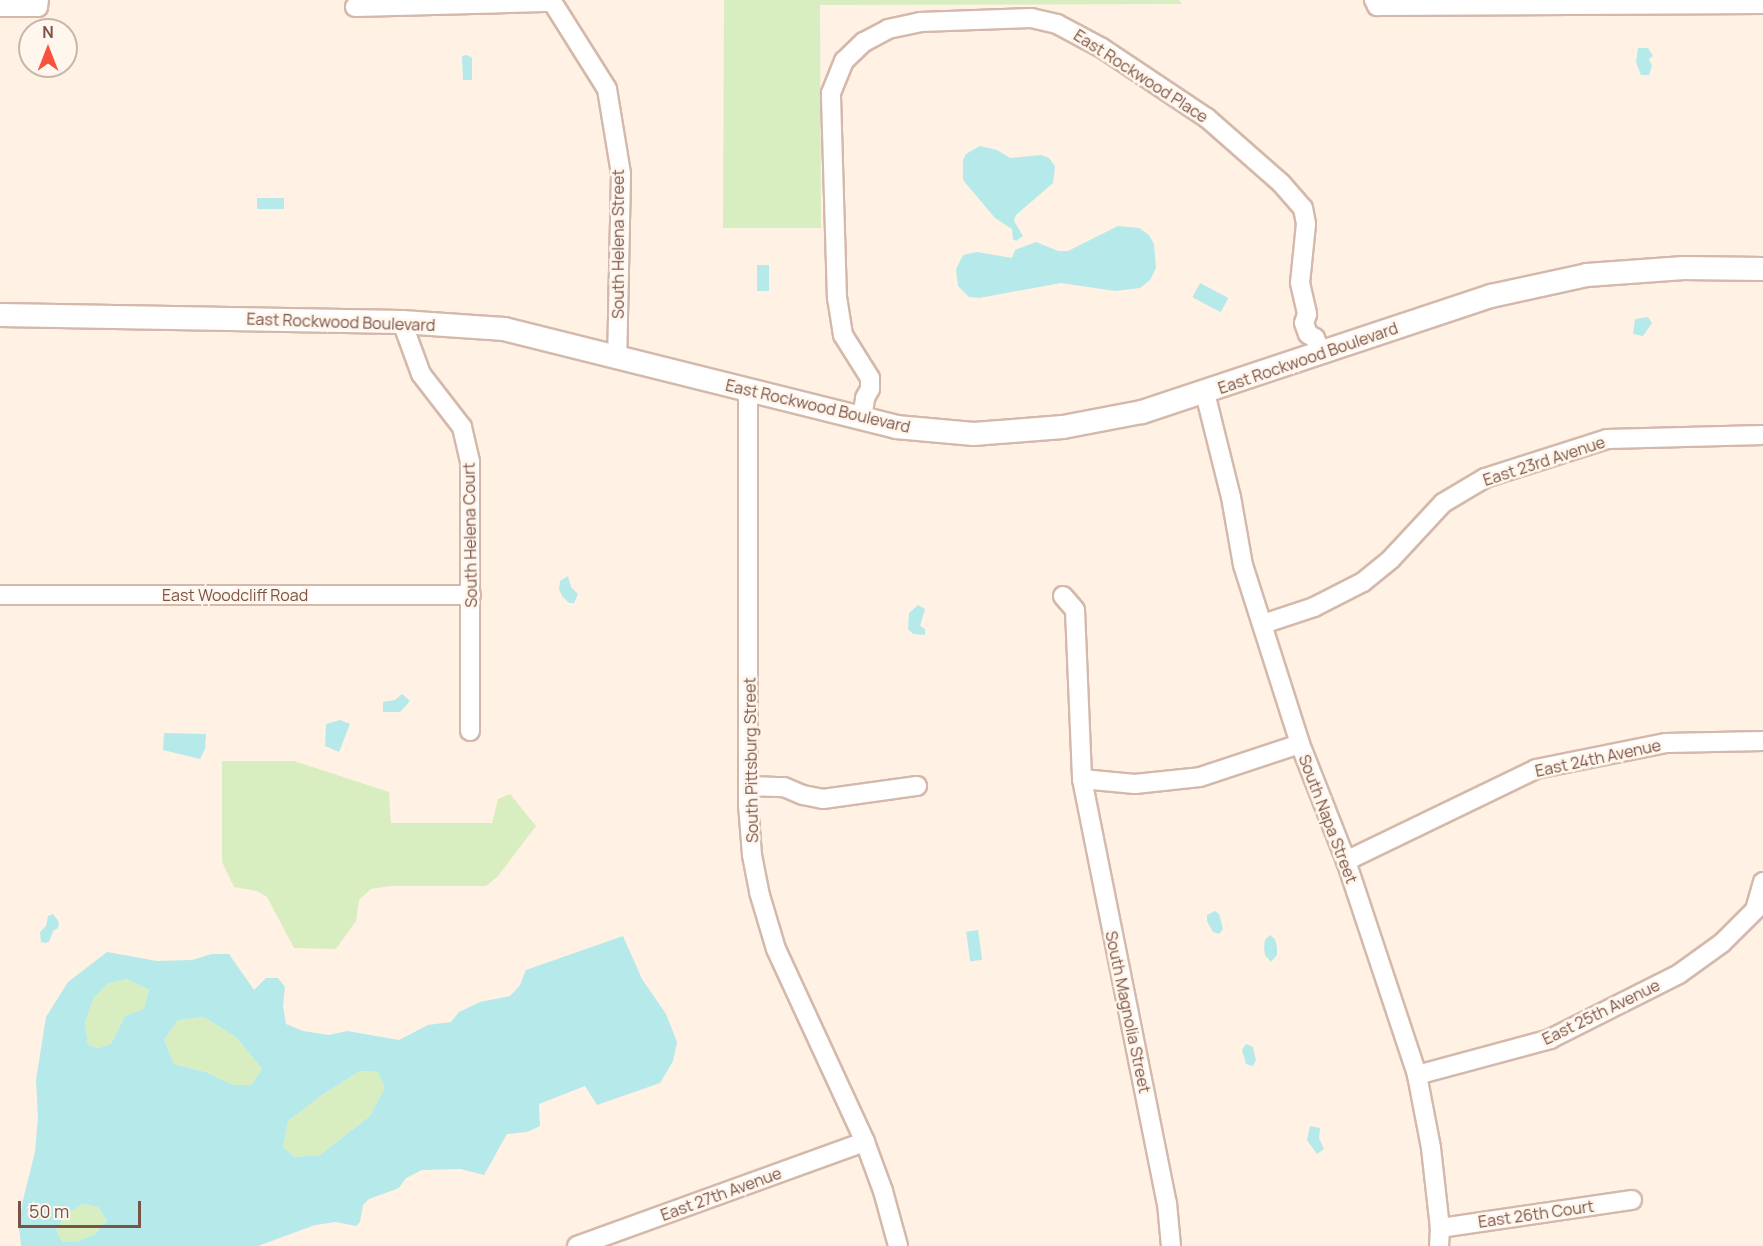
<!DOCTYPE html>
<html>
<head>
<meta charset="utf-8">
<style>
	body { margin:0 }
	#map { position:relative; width:1763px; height:1246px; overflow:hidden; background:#fff1e4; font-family:Manrope,sans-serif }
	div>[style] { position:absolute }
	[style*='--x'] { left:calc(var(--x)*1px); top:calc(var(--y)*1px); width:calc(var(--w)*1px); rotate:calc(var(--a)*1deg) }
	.green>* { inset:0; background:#d8eec1 }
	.water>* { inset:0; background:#b6e9ea; transform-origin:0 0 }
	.roads { filter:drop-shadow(2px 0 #d4b9ab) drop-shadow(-2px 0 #d4b9ab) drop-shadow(0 2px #d4b9ab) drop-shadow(0 -2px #d4b9ab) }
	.minor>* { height:18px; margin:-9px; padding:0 9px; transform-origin:9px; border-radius:9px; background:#fff }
	.tertiary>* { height:22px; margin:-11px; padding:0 11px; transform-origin:11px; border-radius:11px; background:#fff }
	span { translate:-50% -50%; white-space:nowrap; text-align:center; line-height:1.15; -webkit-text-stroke:5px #fff6ed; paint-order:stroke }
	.street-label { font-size:16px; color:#7a5346 }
	.north { position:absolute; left:18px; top:18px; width:60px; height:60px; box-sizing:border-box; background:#fff6ed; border:2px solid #cab5aa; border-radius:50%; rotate:0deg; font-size:16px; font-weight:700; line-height:24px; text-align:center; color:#7a5346 }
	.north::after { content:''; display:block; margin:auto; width:21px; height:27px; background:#f5513d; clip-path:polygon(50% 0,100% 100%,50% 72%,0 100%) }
	.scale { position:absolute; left:18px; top:1201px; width:123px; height:27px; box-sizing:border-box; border:3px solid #7a5346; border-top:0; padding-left:8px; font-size:18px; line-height:21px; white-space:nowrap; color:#7a5346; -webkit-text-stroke:4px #fff6ed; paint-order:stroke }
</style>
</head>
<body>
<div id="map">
	<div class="green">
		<i style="clip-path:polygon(724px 0,1179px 0,1182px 4px,820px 5px,821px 228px,723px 228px)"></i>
		<i style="clip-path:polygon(222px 761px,294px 761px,389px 792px,391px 823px,492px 823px,498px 799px,510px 794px,536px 826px,498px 876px,486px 886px,390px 886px,371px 889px,359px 900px,356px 921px,336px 949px,294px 948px,267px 897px,257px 891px,234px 887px,222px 862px)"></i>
		<i style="clip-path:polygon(127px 979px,149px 990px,144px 1010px,125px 1016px,111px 1044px,98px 1048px,88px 1045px,85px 1024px,93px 999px,107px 984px)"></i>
		<i style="clip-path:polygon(204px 1017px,237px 1038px,262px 1069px,251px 1085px,233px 1085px,206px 1072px,174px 1064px,164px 1040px,178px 1020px)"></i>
		<i style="clip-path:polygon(360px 1071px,378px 1072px,386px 1088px,370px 1116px,320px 1155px,294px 1157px,283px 1147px,288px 1121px,322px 1095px)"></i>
		<i style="clip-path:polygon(83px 1204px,98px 1207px,107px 1221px,95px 1234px,76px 1242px,61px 1242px,56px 1230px,66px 1214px)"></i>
	</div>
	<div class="water">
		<i style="clip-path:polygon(1638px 48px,1648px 48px,1653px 56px,1649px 59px,1652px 66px,1649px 75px,1641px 75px,1636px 62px)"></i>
		<i style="clip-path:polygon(467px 55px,472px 58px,472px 80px,463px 80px,462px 56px)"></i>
		<i style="clip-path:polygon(980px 146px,997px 150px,1010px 158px,1041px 155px,1049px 158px,1055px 166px,1053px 183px,1016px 215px,1014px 221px,1023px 236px,1016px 241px,1013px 239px,1012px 229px,995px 218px,963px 180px,963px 160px,966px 154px)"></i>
		<i style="left:257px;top:198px;width:27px;height:11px"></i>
		<i style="clip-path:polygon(1118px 226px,1139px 228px,1149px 235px,1154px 244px,1156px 268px,1150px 280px,1140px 288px,1115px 291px,1061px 283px,979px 298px,969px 297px,958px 286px,956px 269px,963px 255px,977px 252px,1012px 258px,1015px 250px,1036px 242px,1058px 251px,1068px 251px)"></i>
		<i style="left:757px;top:265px;width:12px;height:26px"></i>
		<i style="left:1200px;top:283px;width:32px;height:16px;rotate:28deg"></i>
		<i style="clip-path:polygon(1648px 317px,1652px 323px,1643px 336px,1633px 334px,1635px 319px)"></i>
		<i style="clip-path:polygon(568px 576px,571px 587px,578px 594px,574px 603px,569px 603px,562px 596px,559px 589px,560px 581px)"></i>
		<i style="clip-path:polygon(918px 605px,925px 609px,920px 626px,925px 629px,925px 635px,913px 634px,908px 629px,909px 613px)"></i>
		<i style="clip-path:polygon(402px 694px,410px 701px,400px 712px,383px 712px,383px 702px,395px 700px)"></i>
		<i style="clip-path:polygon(340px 720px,350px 724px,339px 752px,325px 746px,326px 724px)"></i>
		<i style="clip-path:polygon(164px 733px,206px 734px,205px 749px,200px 759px,163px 750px)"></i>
		<i style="clip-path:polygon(1215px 911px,1219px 914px,1223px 929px,1219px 934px,1213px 932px,1207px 921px,1207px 915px)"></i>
		<i style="clip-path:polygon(53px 914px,59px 922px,58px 928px,53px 931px,49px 942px,45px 943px,41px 942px,40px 932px,46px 926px,48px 916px)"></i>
		<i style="left:978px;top:930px;width:30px;height:12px;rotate:82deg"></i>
		<i style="clip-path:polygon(1270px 935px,1275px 939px,1277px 947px,1277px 955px,1271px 962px,1265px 955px,1264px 947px,1265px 940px)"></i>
		<i style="clip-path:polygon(evenodd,623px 936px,642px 979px,666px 1014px,677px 1042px,673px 1061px,660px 1083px,597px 1105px,585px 1086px,539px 1104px,540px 1126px,527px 1132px,507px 1134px,484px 1175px,461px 1169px,422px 1170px,406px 1178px,399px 1188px,369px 1199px,363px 1205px,360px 1222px,356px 1226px,336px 1222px,315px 1225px,258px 1246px,21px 1246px,19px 1227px,23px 1200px,35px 1152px,38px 1118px,36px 1080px,46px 1017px,68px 982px,107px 952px,157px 961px,192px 960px,212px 954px,229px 954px,254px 990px,266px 978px,278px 978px,285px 987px,283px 1006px,286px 1024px,303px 1031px,329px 1035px,347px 1031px,399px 1040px,428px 1025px,451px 1022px,459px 1012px,480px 1002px,510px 996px,520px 985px,526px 970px,623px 936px,127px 979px,149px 990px,144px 1009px,125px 1016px,111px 1044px,98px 1048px,88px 1045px,85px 1024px,93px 999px,107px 984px,127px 979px,623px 936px,204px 1017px,237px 1038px,262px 1069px,251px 1085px,233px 1085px,206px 1072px,174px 1064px,164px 1040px,178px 1020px,204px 1017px,623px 936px,360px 1071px,378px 1072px,385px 1088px,370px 1116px,320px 1155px,294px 1157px,283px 1147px,288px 1121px,322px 1095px,360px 1071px,623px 936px,83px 1204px,98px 1207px,107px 1221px,95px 1234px,76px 1242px,62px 1242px,56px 1230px,66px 1214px,83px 1204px)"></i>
		<i style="clip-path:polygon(1246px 1044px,1253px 1047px,1256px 1060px,1253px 1066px,1246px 1064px,1242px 1050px)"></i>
		<i style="clip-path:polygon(1310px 1126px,1320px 1128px,1319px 1138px,1324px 1149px,1317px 1154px,1307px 1140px)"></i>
	</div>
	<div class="roads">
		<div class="minor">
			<i style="--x:551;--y:0;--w:105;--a:57.8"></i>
			<i style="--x:607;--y:89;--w:86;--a:80.6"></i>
			<i style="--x:621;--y:174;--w:184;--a:91.2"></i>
			<i style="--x:1374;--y:0;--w:7;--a:63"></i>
			<i style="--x:1377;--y:6;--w:386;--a:-0.3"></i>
			<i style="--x:0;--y:7;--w:38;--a:0"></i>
			<i style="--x:38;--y:7;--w:7;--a:-82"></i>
			<i style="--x:355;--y:7;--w:197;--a:-1.5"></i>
			<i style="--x:402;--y:322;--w:55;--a:69.9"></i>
			<i style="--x:421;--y:374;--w:67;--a:52.3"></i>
			<i style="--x:462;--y:427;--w:36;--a:77"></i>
			<i style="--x:470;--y:462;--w:269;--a:90"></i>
			<i style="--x:748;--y:390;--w:414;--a:90"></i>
			<i style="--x:748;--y:804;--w:51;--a:85.5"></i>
			<i style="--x:752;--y:855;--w:38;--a:79"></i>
			<i style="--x:759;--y:892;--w:59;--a:73.4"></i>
			<i style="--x:776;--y:949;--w:213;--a:65.2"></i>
			<i style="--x:865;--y:1142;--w:52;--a:69.8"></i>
			<i style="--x:883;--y:1191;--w:57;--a:74.7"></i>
			<i style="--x:1205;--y:393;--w:107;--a:76"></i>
			<i style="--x:1231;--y:497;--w:69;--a:80"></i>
			<i style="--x:1243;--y:565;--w:188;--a:72.3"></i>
			<i style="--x:1300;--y:744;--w:126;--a:68.5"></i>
			<i style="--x:1346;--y:861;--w:225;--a:71.6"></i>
			<i style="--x:1417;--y:1075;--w:74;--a:79.1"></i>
			<i style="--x:1431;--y:1148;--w:81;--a:83.6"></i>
			<i style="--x:1440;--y:1228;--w:18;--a:93"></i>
			<i style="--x:862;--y:418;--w:20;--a:-81"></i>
			<i style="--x:865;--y:398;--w:10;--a:-61"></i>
			<i style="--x:870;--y:389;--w:11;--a:-90"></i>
			<i style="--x:870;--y:378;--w:51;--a:-122.1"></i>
			<i style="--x:843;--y:335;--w:36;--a:-99"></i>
			<i style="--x:837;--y:299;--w:206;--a:-91.7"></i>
			<i style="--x:831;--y:93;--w:35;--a:-68"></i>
			<i style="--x:844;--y:61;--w:28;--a:-44"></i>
			<i style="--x:864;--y:42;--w:27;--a:-28"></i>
			<i style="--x:888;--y:29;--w:33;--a:-12"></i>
			<i style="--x:920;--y:22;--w:111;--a:-2.1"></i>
			<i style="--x:1031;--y:18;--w:27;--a:13"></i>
			<i style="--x:1057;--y:24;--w:51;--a:28.1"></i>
			<i style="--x:1102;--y:48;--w:126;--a:33.7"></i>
			<i style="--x:1207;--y:118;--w:98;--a:41.3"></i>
			<i style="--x:1281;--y:183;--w:33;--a:49"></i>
			<i style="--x:1303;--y:208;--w:16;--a:79"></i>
			<i style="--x:1306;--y:224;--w:59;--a:95.8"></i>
			<i style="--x:1300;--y:283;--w:32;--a:77"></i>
			<i style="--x:1307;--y:314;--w:9;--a:108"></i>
			<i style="--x:1304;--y:323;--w:12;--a:70"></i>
			<i style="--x:1308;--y:334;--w:8;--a:30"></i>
			<i style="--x:1315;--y:338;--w:17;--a:69"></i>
			<i style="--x:0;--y:595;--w:471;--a:0"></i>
			<i style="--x:1063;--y:596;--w:18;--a:49"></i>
			<i style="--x:1075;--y:610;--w:169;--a:87.6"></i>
			<i style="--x:1082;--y:779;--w:432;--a:78.7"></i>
			<i style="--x:1167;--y:1203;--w:43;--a:84.7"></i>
			<i style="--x:1263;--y:624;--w:54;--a:-18.4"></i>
			<i style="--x:1314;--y:607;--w:55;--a:-27"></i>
			<i style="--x:1363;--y:582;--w:36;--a:-39"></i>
			<i style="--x:1391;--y:559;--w:76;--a:-47.1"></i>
			<i style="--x:1443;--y:503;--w:49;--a:-30.8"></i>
			<i style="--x:1485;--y:478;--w:128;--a:-17.7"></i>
			<i style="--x:1607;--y:439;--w:156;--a:-1.5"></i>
			<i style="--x:1082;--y:779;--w:53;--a:5.4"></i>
			<i style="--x:1135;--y:784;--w:65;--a:-6.1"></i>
			<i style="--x:1200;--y:777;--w:105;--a:-18.3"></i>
			<i style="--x:748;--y:786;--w:36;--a:2"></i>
			<i style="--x:784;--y:787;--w:21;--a:23"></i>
			<i style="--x:803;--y:795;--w:20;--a:11"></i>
			<i style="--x:823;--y:799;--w:95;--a:-7.9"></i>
			<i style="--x:1346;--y:861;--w:211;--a:-25.8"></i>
			<i style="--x:1536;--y:769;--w:133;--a:-11.3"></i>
			<i style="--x:1666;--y:743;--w:97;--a:-1.2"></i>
			<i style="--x:1417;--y:1075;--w:138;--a:-15.1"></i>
			<i style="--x:1550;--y:1039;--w:144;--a:-26.7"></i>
			<i style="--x:1679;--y:974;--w:53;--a:-35.8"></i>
			<i style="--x:1722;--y:943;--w:47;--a:-45"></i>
			<i style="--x:1755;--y:910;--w:29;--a:-74"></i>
			<i style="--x:1440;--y:1228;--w:194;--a:-8.3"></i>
			<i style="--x:577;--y:1246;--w:306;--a:-19.9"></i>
		</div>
		<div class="tertiary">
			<i style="--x:0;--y:315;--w:402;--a:1"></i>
			<i style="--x:402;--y:322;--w:102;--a:3.9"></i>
			<i style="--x:504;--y:329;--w:404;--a:14"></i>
			<i style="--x:896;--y:427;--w:78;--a:5.1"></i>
			<i style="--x:974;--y:434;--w:89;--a:-4.5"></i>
			<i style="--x:1063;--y:427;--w:80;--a:-10.8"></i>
			<i style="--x:1142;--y:412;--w:368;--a:-18.4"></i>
			<i style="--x:1491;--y:296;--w:98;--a:-12.3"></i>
			<i style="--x:1587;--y:275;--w:97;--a:-4.1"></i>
			<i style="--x:1684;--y:268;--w:79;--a:0.7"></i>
		</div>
	</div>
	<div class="street-label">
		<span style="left:1141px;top:76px;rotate:33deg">East Rockwood Place</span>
		<span style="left:618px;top:244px;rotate:-90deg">South Helena Street</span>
		<span style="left:341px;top:322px;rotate:2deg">East Rockwood Boulevard</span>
		<span style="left:1308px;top:358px;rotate:-19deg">East Rockwood Boulevard</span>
		<span style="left:818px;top:406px;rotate:13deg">East Rockwood Boulevard</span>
		<span style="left:1544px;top:461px;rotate:-18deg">East 23rd Avenue</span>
		<span style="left:470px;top:535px;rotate:-91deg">South Helena Court</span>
		<span style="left:235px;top:595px">East Woodcliff Road</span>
		<span style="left:1598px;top:758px;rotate:-12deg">East 24th Avenue</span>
		<span style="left:751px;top:760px;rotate:-91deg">South Pittsburg Street</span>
		<span style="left:1328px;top:819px;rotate:69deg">South Napa Street</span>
		<span style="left:1128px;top:1012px;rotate:78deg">South Magnolia Street</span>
		<span style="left:1601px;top:1012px;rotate:-26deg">East 25th Avenue</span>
		<span style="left:721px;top:1194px;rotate:-20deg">East 27th Avenue</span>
		<span style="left:1536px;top:1214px;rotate:-8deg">East 26th Court</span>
	</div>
	<div class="north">N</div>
	<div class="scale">50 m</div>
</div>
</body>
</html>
